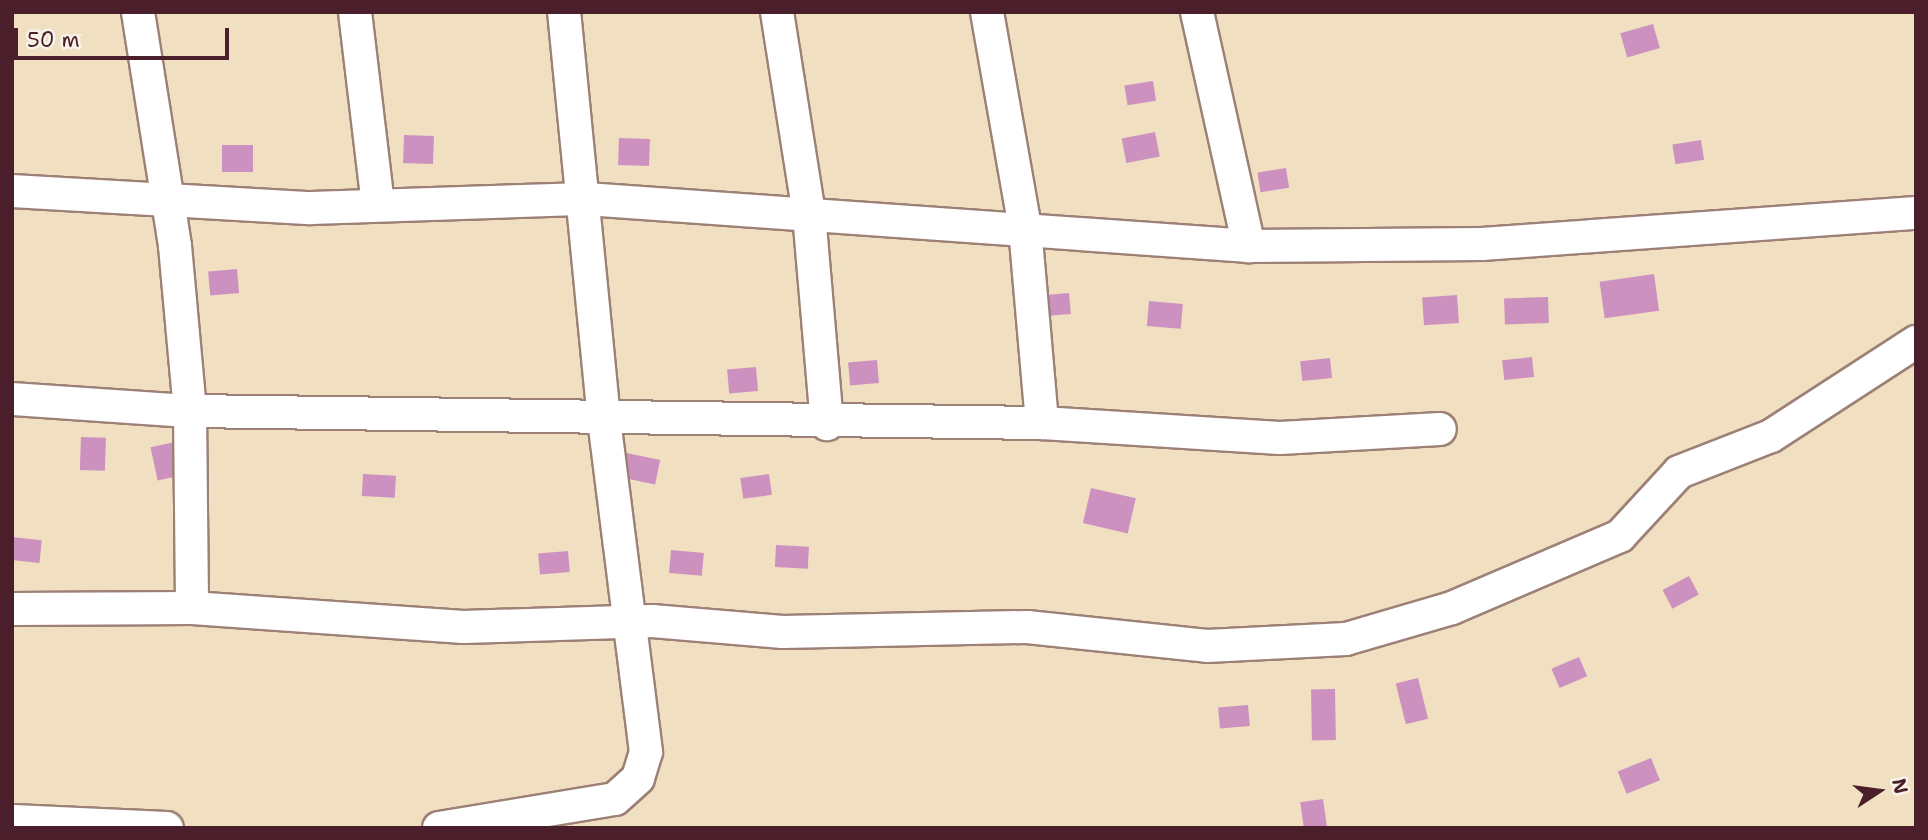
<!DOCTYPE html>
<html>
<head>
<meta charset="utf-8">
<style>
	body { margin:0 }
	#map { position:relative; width:1928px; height:840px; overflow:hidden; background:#f0e0c1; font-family:"Shantell Sans",sans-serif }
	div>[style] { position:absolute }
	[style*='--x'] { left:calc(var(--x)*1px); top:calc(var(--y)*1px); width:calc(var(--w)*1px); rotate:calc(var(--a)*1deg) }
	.building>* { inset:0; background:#cd91c0; transform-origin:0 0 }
	.roads { filter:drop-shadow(2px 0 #9d8076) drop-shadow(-2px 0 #9d8076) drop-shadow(0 2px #9d8076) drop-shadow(0 -2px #9d8076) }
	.minor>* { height:32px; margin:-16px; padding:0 16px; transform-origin:16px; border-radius:16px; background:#fff }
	span { translate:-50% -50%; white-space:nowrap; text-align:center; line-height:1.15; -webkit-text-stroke:5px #f7f3e8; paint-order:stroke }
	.frame { position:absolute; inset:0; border:14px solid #4a1f2b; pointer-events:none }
	.north { position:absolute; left:1844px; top:756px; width:70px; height:70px; -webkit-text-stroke:5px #f7f3e8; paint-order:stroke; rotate:77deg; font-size:19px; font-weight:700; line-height:28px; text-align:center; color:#4a1f2b }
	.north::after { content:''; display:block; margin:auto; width:24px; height:32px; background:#4a1f2b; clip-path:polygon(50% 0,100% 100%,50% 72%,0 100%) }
	.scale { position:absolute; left:14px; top:28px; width:215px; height:32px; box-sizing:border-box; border:4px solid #4a1f2b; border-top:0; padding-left:9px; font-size:21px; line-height:24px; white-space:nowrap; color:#4a1f2b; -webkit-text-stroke:5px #f7f3e8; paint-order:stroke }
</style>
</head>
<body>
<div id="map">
	<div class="building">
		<i style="left:1653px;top:24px;width:25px;height:34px;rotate:74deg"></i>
		<i style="left:1153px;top:81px;width:20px;height:29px;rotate:81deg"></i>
		<i style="left:1155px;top:132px;width:25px;height:34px;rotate:79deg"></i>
		<i style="left:404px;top:135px;width:30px;height:28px;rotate:2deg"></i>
		<i style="left:619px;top:138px;width:31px;height:27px;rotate:2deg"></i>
		<i style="left:1701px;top:140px;width:20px;height:29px;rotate:81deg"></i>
		<i style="left:222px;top:145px;width:31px;height:27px"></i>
		<i style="left:1286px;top:168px;width:20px;height:29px;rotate:81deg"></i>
		<i style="left:237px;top:269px;width:24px;height:29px;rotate:85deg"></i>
		<i style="left:1654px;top:274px;width:37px;height:55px;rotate:82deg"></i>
		<i style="left:1069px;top:293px;width:21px;height:30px;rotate:85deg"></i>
		<i style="left:1457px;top:295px;width:28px;height:35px;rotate:86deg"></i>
		<i style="left:1548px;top:297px;width:26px;height:44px;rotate:88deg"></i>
		<i style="left:1149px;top:301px;width:34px;height:25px;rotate:5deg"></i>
		<i style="left:1532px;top:357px;width:20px;height:30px;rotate:84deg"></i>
		<i style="left:1330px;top:358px;width:20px;height:30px;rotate:84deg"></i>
		<i style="left:877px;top:360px;width:23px;height:29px;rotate:85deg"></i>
		<i style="left:756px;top:367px;width:24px;height:29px;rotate:85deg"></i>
		<i style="left:81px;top:437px;width:25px;height:33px;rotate:2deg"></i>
		<i style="left:175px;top:442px;width:34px;height:25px;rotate:78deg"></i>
		<i style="left:627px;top:453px;width:34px;height:25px;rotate:12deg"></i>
		<i style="left:363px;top:474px;width:33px;height:22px;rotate:3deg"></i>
		<i style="left:769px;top:474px;width:21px;height:29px;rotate:82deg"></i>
		<i style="left:1091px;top:488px;width:46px;height:36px;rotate:13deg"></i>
		<i style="left:12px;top:537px;width:30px;height:23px;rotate:6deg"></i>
		<i style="left:776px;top:545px;width:33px;height:22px;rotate:3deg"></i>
		<i style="left:671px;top:550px;width:33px;height:23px;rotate:5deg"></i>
		<i style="left:568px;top:551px;width:21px;height:30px;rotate:85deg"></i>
		<i style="left:1689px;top:576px;width:21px;height:30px;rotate:62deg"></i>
		<i style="left:1579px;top:657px;width:21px;height:30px;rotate:67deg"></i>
		<i style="left:1418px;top:678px;width:42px;height:23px;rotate:76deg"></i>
		<i style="left:1335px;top:689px;width:51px;height:24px;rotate:89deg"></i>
		<i style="left:1248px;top:705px;width:21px;height:30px;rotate:85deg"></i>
		<i style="left:1651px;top:758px;width:24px;height:36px;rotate:68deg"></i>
		<i style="left:1323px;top:799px;width:29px;height:23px;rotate:82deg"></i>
	</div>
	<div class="roads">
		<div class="minor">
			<i style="--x:138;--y:12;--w:237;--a:81"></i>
			<i style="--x:175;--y:246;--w:166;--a:84.8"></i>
			<i style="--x:190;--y:411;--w:197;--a:89.4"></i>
			<i style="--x:355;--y:12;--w:194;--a:83.2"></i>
			<i style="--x:777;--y:12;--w:205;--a:81"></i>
			<i style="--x:809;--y:214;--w:211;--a:85.1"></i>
			<i style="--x:987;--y:12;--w:219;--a:80"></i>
			<i style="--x:1025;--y:228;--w:196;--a:85"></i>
			<i style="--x:1197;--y:12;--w:240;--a:77.5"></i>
			<i style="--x:12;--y:191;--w:299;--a:3.3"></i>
			<i style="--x:311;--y:208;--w:275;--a:-1.9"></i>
			<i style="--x:586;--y:199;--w:665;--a:4.05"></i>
			<i style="--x:1249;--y:246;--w:233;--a:-0.5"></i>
			<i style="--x:1482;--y:244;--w:435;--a:-4.1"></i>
			<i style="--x:12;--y:399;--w:178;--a:3.9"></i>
			<i style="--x:190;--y:411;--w:852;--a:0.81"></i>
			<i style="--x:1042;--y:423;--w:238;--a:3.6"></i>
			<i style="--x:1280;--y:438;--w:160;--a:-3.2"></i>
			<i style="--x:12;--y:609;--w:180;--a:-0.3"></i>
			<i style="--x:192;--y:608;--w:272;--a:4"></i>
			<i style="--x:463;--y:627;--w:189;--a:-1.8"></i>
			<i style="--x:652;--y:621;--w:131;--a:4.8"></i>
			<i style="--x:783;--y:632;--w:244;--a:-1.2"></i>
			<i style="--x:1027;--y:627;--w:181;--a:6"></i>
			<i style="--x:1207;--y:646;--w:139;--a:-2.9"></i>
			<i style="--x:1346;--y:639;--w:110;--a:-16.3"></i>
			<i style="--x:1452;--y:608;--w:183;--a:-23.2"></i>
			<i style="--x:1620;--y:536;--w:87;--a:-47.3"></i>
			<i style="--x:1679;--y:472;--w:99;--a:-21.4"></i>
			<i style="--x:1771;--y:436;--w:173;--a:-33"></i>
			<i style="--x:12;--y:821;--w:155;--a:2.6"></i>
			<i style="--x:439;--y:828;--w:178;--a:-9.4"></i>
			<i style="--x:615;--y:799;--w:31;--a:-42"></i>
			<i style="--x:638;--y:778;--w:27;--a:-73"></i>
			<i style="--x:646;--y:752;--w:336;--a:-97.2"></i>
			<i style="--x:604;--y:419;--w:409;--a:-95.6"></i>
		</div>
	</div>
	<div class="frame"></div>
	<div class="north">N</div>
	<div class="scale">50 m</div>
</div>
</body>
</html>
